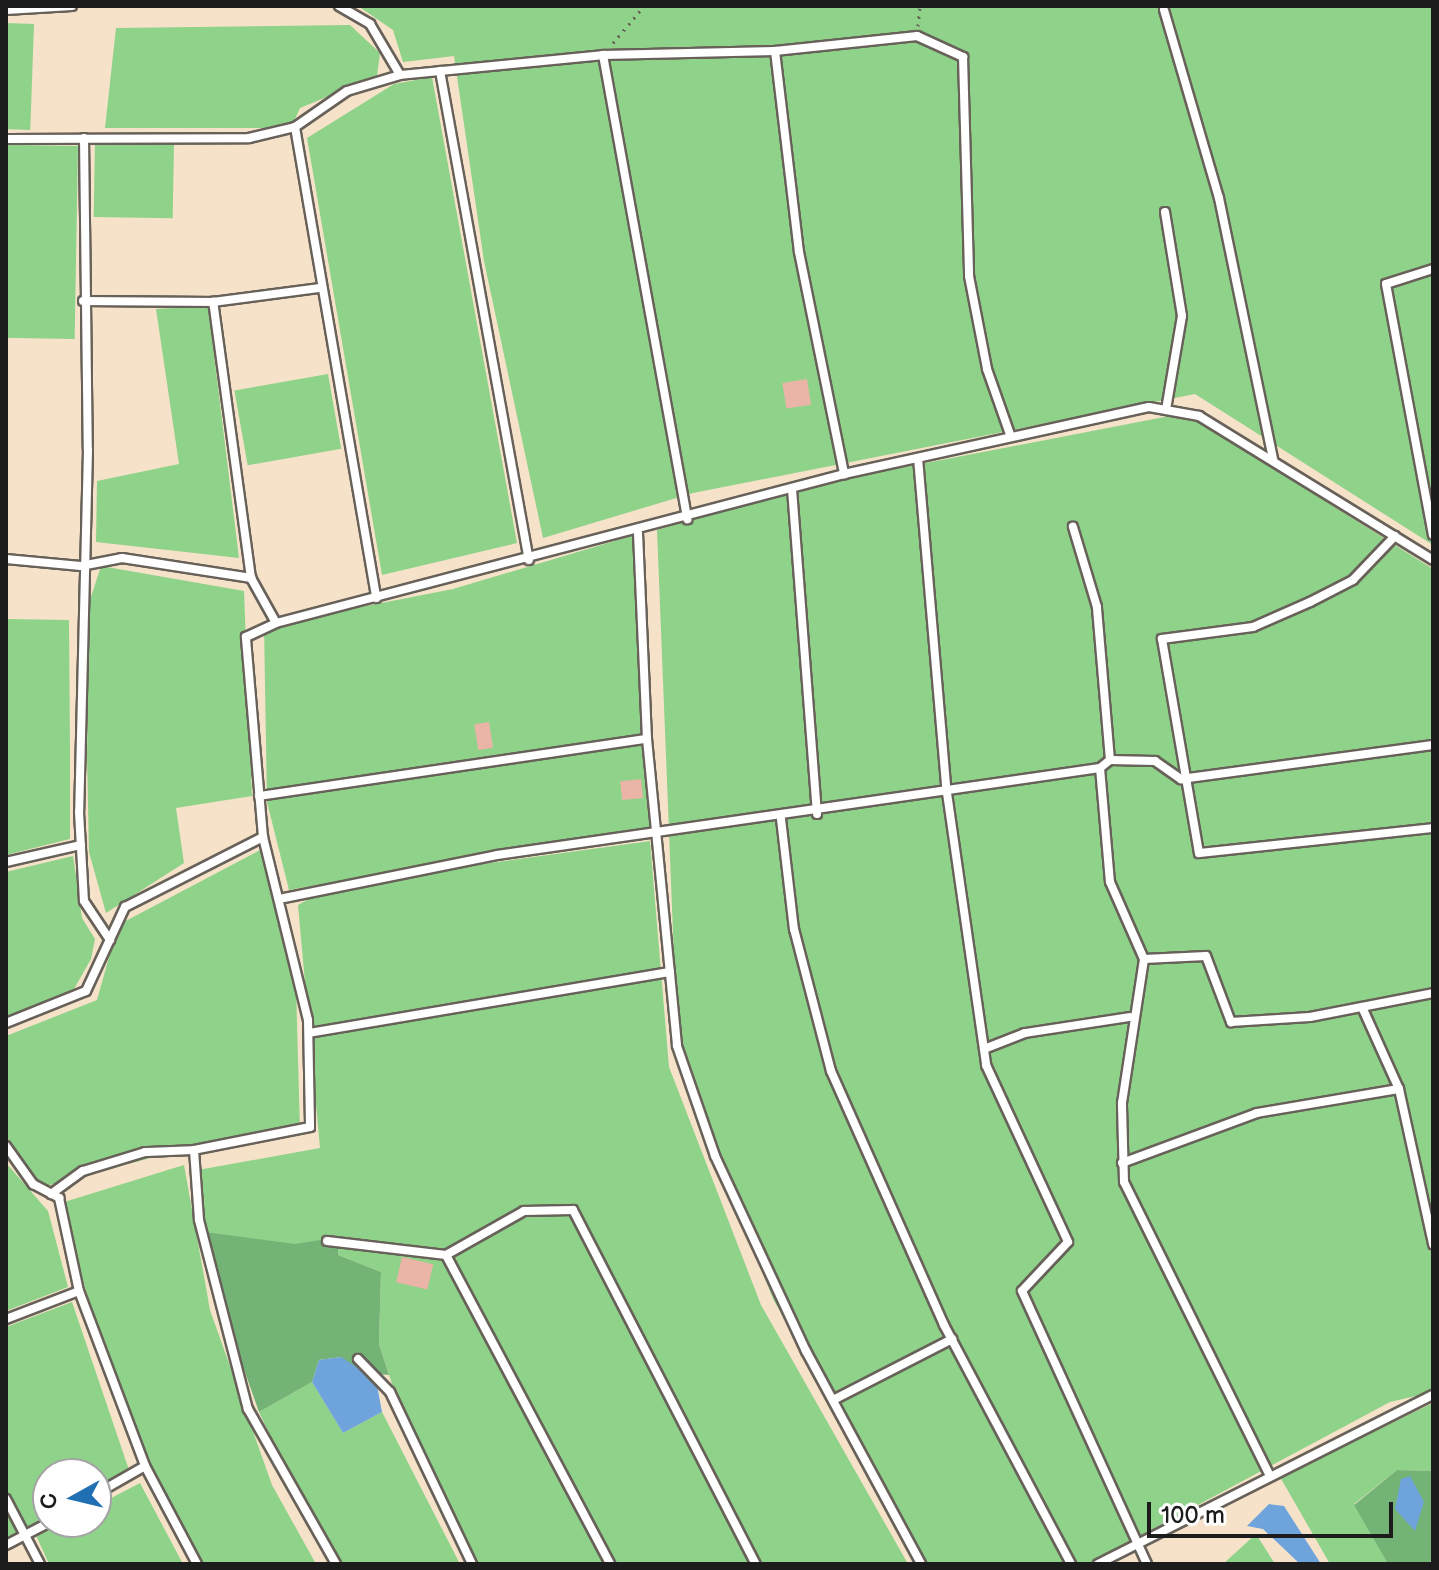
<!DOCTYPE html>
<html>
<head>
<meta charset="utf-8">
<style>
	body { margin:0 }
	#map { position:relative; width:1439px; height:1570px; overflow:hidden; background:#f5e2c9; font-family:"Balsamiq Sans",sans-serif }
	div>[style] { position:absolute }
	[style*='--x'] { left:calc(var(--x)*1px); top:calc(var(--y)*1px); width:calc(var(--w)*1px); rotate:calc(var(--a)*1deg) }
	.green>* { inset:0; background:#8fd28a; transform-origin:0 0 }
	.forest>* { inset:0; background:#73b476 }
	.water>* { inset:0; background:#6ea3db }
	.building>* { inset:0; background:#eab5a7; transform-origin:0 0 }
	.path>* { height:3px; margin-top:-1.5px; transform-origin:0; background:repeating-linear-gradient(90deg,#686159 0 2px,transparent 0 8px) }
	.roads { filter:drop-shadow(2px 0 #686159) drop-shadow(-2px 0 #686159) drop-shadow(0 2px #686159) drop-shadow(0 -2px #686159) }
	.service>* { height:8px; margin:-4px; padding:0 4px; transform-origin:4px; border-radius:4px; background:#fff }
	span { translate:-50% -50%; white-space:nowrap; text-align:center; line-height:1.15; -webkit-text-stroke:6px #fff; paint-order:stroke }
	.frame { position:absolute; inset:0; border:8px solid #1c1c1c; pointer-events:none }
	.north { position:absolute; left:32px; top:1458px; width:80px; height:80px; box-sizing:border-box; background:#fff; border:2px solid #a4a4a4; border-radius:50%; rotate:262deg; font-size:22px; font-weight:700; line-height:32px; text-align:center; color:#1c1c1c }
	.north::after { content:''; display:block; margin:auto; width:28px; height:36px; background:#1f6fb2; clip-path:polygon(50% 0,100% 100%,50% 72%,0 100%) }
	.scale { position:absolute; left:1147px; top:1502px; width:246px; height:36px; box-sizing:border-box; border:4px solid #1c1c1c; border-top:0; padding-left:10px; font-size:24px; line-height:28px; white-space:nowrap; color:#1c1c1c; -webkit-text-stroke:6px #fff; paint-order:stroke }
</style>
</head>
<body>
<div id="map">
	<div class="green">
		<i style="clip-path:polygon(358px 6px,1433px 6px,1433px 545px,1195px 394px,693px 493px,543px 538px,484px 261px,454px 56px,403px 62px,393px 30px)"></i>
		<i style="left:6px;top:23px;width:28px;height:106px;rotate:2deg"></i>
		<i style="clip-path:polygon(350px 25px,380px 53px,377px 76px,300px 108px,291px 128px,105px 128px,116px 28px)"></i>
		<i style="clip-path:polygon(432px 77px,517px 543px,382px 575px,307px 138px,394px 84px)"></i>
		<i style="left:95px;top:142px;width:79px;height:75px;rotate:1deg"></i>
		<i style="left:78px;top:146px;width:193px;height:72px;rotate:91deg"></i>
		<i style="clip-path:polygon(208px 306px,239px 558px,96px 542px,97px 481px,179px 464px,156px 309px)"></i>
		<i style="left:328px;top:374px;width:76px;height:95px;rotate:80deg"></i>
		<i style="clip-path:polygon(1185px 413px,1433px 569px,1433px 1392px,1390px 1402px,1088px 1564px,926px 1564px,773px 1299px,678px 1058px,657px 530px,802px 487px)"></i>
		<i style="clip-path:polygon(638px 534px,654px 826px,289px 890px,267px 802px,264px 626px,453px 589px)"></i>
		<i style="clip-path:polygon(101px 566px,244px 591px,252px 796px,176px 808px,184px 863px,106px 913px,89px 852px,87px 755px,89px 603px)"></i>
		<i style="clip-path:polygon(6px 619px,69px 620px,70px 751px,70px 839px,6px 855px)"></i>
		<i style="clip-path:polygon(650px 841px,669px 1067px,761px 1305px,908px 1564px,476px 1564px,397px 1399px,379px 1344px,381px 1272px,338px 1255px,339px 1237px,295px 1245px,206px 1232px,198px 1170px,320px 1148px,298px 905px,320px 893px,432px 871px)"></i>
		<i style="clip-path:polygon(262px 849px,295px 951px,300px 1130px,177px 1151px,42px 1187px,6px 1136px,6px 1036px,97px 1000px,118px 925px)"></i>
		<i style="clip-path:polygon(73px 856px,82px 918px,95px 939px,91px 959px,74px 989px,6px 1019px,6px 872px)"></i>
		<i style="clip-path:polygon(6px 1163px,48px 1211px,68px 1287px,6px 1311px)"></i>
		<i style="clip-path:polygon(184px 1165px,210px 1310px,272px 1485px,316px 1564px,198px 1564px,122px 1416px,61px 1203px)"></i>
		<i style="clip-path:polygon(72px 1302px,130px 1473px,96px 1491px,96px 1474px,48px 1474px,48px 1518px,6px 1541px,6px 1327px)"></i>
		<i style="clip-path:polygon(312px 1382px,343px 1433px,382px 1412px,460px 1564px,331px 1564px,259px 1412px)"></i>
		<i style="clip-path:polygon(1433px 1403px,1433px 1471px,1397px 1470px,1354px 1504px,1388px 1564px,1330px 1564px,1280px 1477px)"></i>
		<i style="clip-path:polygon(140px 1483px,183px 1564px,49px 1564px,34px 1531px,57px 1522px,96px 1522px,96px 1506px)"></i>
		<i style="clip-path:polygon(1256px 1534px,1275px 1564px,1223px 1564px)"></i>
	</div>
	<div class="forest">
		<i style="clip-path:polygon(206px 1232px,295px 1244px,339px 1237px,338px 1255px,381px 1272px,379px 1344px,389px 1375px,356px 1372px,341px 1357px,319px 1360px,312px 1382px,259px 1412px,223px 1310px)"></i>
		<i style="clip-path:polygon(1397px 1470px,1433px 1471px,1433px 1560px,1427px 1564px,1388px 1564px,1354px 1505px)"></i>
	</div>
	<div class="water">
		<i style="clip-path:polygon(341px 1357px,376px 1380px,382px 1412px,343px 1433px,312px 1382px,319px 1360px)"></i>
		<i style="clip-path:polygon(1410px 1476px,1424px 1502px,1415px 1531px,1395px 1509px,1401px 1479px)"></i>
		<i style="clip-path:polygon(1269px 1504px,1284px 1506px,1321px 1564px,1300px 1564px,1263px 1529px,1247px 1526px)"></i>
	</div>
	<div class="building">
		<i style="left:807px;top:379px;width:26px;height:25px;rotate:81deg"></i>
		<i style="left:489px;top:722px;width:26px;height:15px;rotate:81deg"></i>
		<i style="left:641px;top:779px;width:19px;height:21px;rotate:84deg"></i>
		<i style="left:402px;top:1257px;width:32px;height:26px;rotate:13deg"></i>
	</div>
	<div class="path">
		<i style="--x:918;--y:26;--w:20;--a:-84"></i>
		<i style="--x:613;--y:43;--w:48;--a:-50"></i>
	</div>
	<div class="roads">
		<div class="service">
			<i style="--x:339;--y:6;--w:36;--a:30"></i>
			<i style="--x:370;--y:24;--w:59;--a:59.5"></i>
			<i style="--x:400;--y:75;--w:204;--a:-5.6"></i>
			<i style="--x:603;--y:55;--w:472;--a:79.7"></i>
			<i style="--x:6;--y:10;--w:66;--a:-3.5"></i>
			<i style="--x:1164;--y:10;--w:196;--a:73.7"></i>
			<i style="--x:1219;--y:198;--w:267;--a:78.3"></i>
			<i style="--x:775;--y:51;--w:143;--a:-6"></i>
			<i style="--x:917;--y:36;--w:51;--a:24.5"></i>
			<i style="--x:963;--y:57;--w:219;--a:88.4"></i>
			<i style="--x:969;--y:276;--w:95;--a:79"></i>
			<i style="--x:987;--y:369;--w:72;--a:70.6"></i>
			<i style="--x:603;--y:55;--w:172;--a:-1.3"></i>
			<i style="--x:775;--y:51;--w:202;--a:83.2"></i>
			<i style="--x:799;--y:252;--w:227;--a:78.5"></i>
			<i style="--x:440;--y:71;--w:497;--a:79.7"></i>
			<i style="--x:295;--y:127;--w:478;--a:80.2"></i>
			<i style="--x:84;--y:138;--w:312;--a:89.3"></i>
			<i style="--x:88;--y:450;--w:362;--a:91.4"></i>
			<i style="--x:79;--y:812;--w:89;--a:86.8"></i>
			<i style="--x:84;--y:901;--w:47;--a:56.3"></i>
			<i style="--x:6;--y:139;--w:243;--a:-0.2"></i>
			<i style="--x:249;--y:138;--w:47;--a:-13.4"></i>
			<i style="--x:295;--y:127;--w:63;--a:-34.7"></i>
			<i style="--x:347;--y:91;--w:55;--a:-16.8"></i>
			<i style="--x:1165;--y:212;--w:105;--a:80.7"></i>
			<i style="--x:1182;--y:316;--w:95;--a:99.7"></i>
			<i style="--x:1433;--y:269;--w:49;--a:162.3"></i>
			<i style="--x:1386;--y:284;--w:255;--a:79.4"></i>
			<i style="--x:83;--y:301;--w:130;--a:0.4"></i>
			<i style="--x:918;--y:458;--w:336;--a:85.1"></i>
			<i style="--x:947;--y:793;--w:275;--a:81.8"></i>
			<i style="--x:986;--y:1065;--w:195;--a:65.1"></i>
			<i style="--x:1068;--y:1242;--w:67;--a:133.2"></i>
			<i style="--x:1022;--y:1291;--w:300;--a:65.4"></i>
			<i style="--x:792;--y:489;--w:326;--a:85.6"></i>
			<i style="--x:638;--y:533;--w:206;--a:87.5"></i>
			<i style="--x:647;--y:739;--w:308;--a:84.4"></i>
			<i style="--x:677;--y:1046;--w:116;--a:70.9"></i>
			<i style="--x:715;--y:1156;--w:215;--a:65"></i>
			<i style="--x:806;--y:1351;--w:242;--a:61.6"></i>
			<i style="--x:1395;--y:536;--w:61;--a:133.7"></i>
			<i style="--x:1353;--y:580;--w:48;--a:152.9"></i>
			<i style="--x:1310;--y:602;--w:62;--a:156.3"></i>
			<i style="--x:1253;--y:627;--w:92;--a:172.5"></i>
			<i style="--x:1162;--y:639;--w:217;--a:80.2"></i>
			<i style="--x:1199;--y:853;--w:235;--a:-6.1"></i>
			<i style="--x:6;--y:559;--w:75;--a:5.3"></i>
			<i style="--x:81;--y:566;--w:42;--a:-11"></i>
			<i style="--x:122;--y:558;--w:131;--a:8.8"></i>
			<i style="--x:251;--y:578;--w:51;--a:60.9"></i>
			<i style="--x:276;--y:623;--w:587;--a:-14.7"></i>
			<i style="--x:844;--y:474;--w:312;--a:-12.4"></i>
			<i style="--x:1149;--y:407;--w:51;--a:10.2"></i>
			<i style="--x:1199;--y:416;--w:275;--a:31.6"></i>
			<i style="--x:251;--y:578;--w:279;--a:-97.8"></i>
			<i style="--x:213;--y:302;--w:108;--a:-7.5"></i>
			<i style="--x:1110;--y:760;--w:45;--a:1.3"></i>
			<i style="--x:1155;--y:761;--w:32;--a:35"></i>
			<i style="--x:1181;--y:779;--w:254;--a:-7.7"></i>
			<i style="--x:1100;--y:768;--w:114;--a:85"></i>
			<i style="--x:1110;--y:882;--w:84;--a:66.2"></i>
			<i style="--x:259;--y:796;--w:392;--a:-8.4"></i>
			<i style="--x:781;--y:819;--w:111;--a:83.3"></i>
			<i style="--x:794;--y:929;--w:147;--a:75.4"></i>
			<i style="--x:831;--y:1071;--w:278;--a:66"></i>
			<i style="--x:944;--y:1325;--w:271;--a:62"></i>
			<i style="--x:263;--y:837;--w:188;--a:76.2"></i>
			<i style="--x:308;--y:1020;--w:107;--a:88.9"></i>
			<i style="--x:310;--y:1127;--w:118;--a:168.8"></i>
			<i style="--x:194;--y:1150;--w:70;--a:85.9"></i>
			<i style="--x:199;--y:1220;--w:195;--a:75.5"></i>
			<i style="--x:248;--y:1409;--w:178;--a:60.4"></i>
			<i style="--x:6;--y:862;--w:77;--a:-12.8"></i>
			<i style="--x:284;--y:898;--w:217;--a:-11.4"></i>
			<i style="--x:497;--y:855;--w:609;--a:-8.21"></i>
			<i style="--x:1100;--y:768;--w:13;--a:-39"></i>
			<i style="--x:1110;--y:760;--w:154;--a:-94.9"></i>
			<i style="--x:1097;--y:607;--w:84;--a:-106.7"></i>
			<i style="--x:1362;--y:1007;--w:90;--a:65.7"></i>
			<i style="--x:1399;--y:1089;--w:159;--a:77.6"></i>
			<i style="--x:6;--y:1023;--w:86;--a:-21.8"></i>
			<i style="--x:86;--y:991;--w:93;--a:-65.1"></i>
			<i style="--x:125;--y:907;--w:155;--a:-26.9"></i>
			<i style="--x:263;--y:837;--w:201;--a:-94.9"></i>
			<i style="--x:246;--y:637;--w:33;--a:-25"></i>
			<i style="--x:309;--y:1033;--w:366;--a:-9.6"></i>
			<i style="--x:984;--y:1049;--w:44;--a:-21.3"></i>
			<i style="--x:1025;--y:1033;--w:106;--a:-8.7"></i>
			<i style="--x:6;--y:1146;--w:47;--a:54.6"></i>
			<i style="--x:33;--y:1184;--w:30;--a:28"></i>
			<i style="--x:59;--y:1198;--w:95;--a:77.9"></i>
			<i style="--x:79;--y:1291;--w:187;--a:69.3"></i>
			<i style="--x:145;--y:1466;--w:111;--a:62"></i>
			<i style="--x:1122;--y:1163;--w:144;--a:-20.3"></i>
			<i style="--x:1257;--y:1113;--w:144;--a:-9.6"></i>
			<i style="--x:51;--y:1194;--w:39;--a:-36"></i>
			<i style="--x:83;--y:1171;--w:65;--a:-17"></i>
			<i style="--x:145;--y:1152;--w:49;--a:-2.3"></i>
			<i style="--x:327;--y:1241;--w:120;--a:6.7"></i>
			<i style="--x:446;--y:1255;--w:350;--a:62"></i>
			<i style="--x:446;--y:1255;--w:90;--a:-29.4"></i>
			<i style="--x:524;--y:1211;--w:49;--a:-1.2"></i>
			<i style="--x:573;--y:1210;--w:399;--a:62.7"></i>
			<i style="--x:6;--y:1319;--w:78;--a:-21"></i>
			<i style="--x:358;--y:1359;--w:46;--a:45.9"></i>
			<i style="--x:390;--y:1392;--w:191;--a:64.5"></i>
			<i style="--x:833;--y:1400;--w:134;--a:-27.1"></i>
			<i style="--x:1270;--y:1476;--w:328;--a:-116.4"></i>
			<i style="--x:1124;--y:1182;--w:79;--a:-91.5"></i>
			<i style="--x:1122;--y:1103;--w:146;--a:-81.3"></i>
			<i style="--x:1144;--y:959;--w:62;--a:-2.8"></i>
			<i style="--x:1206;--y:956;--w:71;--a:69.3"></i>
			<i style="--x:1231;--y:1022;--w:79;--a:-3.6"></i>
			<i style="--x:1310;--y:1017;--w:125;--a:-11"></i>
			<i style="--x:96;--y:1494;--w:56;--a:-29.7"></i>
			<i style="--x:6;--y:1499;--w:73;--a:62.4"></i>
			<i style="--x:6;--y:1545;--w:50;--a:-27.6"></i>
			<i style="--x:1098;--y:1564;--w:375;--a:-26.8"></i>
		</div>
	</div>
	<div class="frame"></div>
	<div class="north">С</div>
	<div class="scale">100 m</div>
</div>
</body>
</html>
